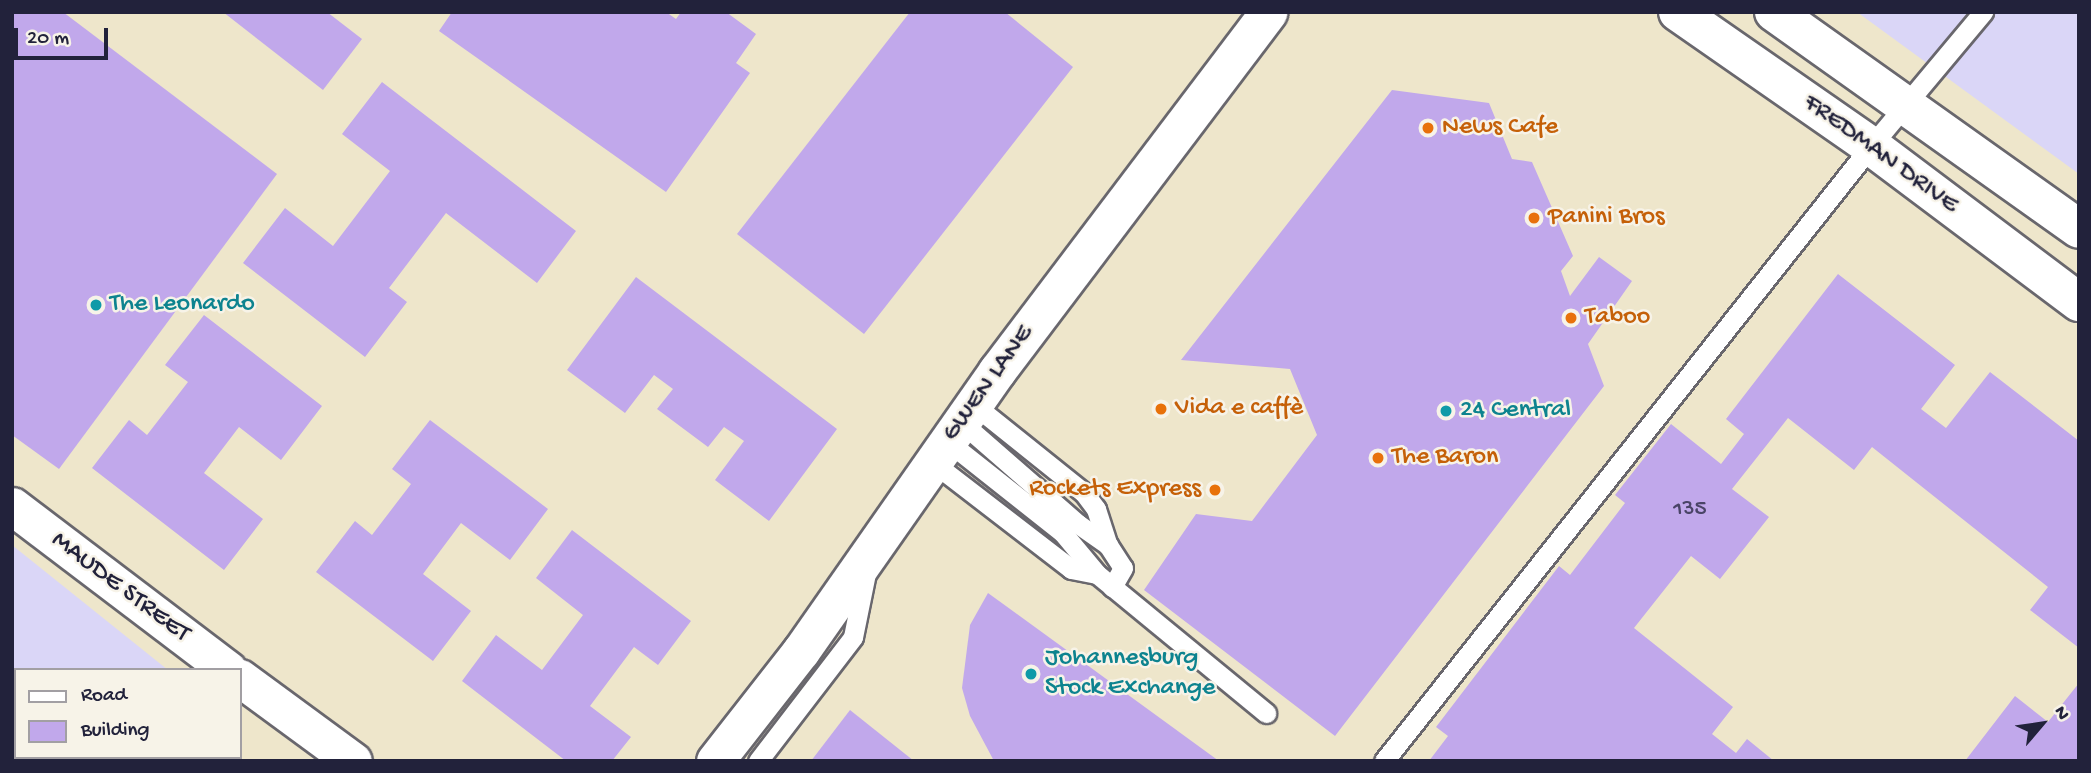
<!DOCTYPE html>
<html>
<head>
<meta charset="utf-8">
<style>
	body { margin:0 }
	#map { position:relative; width:2091px; height:773px; overflow:hidden; background:#eee6cb; font-family:"Gochi Hand",sans-serif }
	div>[style] { position:absolute }
	[style*='--x'] { left:calc(var(--x)*1px); top:calc(var(--y)*1px); width:calc(var(--w)*1px); rotate:calc(var(--a)*1deg) }
	.built>* { inset:0; background:#dad6f7 }
	.building>* { inset:0; background:#c1a8eb }
	.roads { filter:drop-shadow(2px 0 #69676d) drop-shadow(-2px 0 #69676d) drop-shadow(0 2px #69676d) drop-shadow(0 -2px #69676d) }
	.service>* { height:19px; margin:-9.5px; padding:0 9.5px; transform-origin:9.5px; border-radius:9.5px; background:#fff }
	.minor>* { height:37px; margin:-18.5px; padding:0 18.5px; transform-origin:18.5px; border-radius:18.5px; background:#fff }
	.tertiary>* { height:38px; margin:-19px; padding:0 19px; transform-origin:19px; border-radius:19px; background:#fff }
	.dots>* { width:19px; height:19px; translate:-50% -50%; box-sizing:border-box; border:4px solid #f7f3e8; border-radius:50% }
	span { translate:-50% -50%; white-space:nowrap; text-align:center; line-height:1.15; -webkit-text-stroke:5px #f7f3e8; paint-order:stroke }
	.number-label { font-size:23px; color:#4a4467 }
	.number-label span { -webkit-text-stroke-width:0 }
	.food-label { font-size:26px; color:#c56008 }
	.left { translate:0 -50%; text-align:left }
	.right { translate:-100% -50%; text-align:right }
	.street-label { font-size:26px; color:#22223b }
	.culture-label { font-size:26px; color:#0d838f }
	.frame { position:absolute; inset:0; border:14px solid #22223b; pointer-events:none }
	.legend { position:absolute; left:14px; top:668px; width:228px; height:91px; box-sizing:border-box; background:#f7f3e8; border:2px solid #a29fa3; margin:0; padding:9px 12px; list-style:none; font-size:21px; color:#22223b }
	.legend li { display:flex; align-items:center; gap:14px; height:35px }
	.legend b { width:35px; border:2px solid #a29fa3 }
	.north { position:absolute; left:2007px; top:689px; width:70px; height:70px; -webkit-text-stroke:5px #f7f3e8; paint-order:stroke; rotate:61deg; font-size:19px; font-weight:700; line-height:28px; text-align:center; color:#22223b }
	.north::after { content:''; display:block; margin:auto; width:24px; height:32px; background:#22223b; clip-path:polygon(50% 0,100% 100%,50% 72%,0 100%) }
	.scale { position:absolute; left:14px; top:28px; width:94px; height:32px; box-sizing:border-box; border:4px solid #22223b; border-top:0; padding-left:9px; font-size:21px; line-height:24px; white-space:nowrap; color:#22223b; -webkit-text-stroke:5px #f7f3e8; paint-order:stroke }
</style>
</head>
<body>
<div id="map">
	<div class="built">
		<i style="clip-path:polygon(1857px 12px,2079px 12px,2079px 174px)"></i>
		<i style="clip-path:polygon(12px 545px,168px 670px,16px 670px,16px 757px,155px 757px,152px 761px,12px 761px)"></i>
	</div>
	<div class="building">
		<i style="clip-path:polygon(12px 12px,63px 12px,277px 174px,59px 469px,12px 435px)"></i>
		<i style="clip-path:polygon(223px 12px,327px 12px,362px 39px,323px 90px)"></i>
		<i style="clip-path:polygon(452px 12px,666px 12px,676px 19px,681px 12px,726px 12px,756px 34px,736px 63px,750px 73px,666px 192px,439px 31px)"></i>
		<i style="clip-path:polygon(910px 12px,1005px 12px,1073px 67px,864px 334px,737px 234px)"></i>
		<i style="clip-path:polygon(382px 82px,576px 231px,537px 283px,446px 213px,389px 288px,407px 302px,365px 357px,243px 263px,285px 208px,333px 246px,390px 171px,342px 134px)"></i>
		<i style="clip-path:polygon(1392px 90px,1489px 103px,1512px 159px,1532px 162px,1573px 256px,1561px 271px,1570px 296px,1599px 257px,1632px 281px,1588px 344px,1604px 386px,1335px 736px,1144px 590px,1196px 514px,1252px 521px,1317px 435px,1290px 369px,1181px 360px)"></i>
		<i style="clip-path:polygon(1838px 274px,1955px 365px,1921px 409px,1946px 428px,1990px 372px,2079px 441px,2079px 648px,2030px 610px,2048px 587px,1872px 447px,1854px 470px,1788px 418px,1732px 489px,1769px 517px,1720px 579px,1691px 556px,1634px 628px,1733px 707px,1712px 734px,1736px 753px,1747px 739px,1774px 761px,1429px 761px,1448px 736px,1436px 727px,1559px 566px,1570px 575px,1625px 503px,1615px 495px,1671px 424px,1721px 464px,1744px 434px,1726px 419px)"></i>
		<i style="clip-path:polygon(636px 277px,837px 429px,769px 521px,715px 480px,744px 441px,724px 427px,708px 447px,657px 409px,673px 389px,654px 375px,625px 413px,567px 370px)"></i>
		<i style="clip-path:polygon(204px 315px,322px 406px,281px 460px,239px 427px,204px 473px,263px 519px,224px 570px,92px 468px,129px 420px,147px 435px,188px 382px,165px 365px)"></i>
		<i style="clip-path:polygon(430px 420px,548px 509px,510px 560px,461px 523px,423px 574px,471px 611px,433px 661px,316px 572px,355px 521px,372px 535px,411px 484px,392px 469px)"></i>
		<i style="clip-path:polygon(572px 530px,691px 621px,658px 665px,634px 647px,590px 706px,631px 737px,612px 761px,566px 761px,462px 681px,496px 635px,542px 670px,583px 615px,536px 578px)"></i>
		<i style="clip-path:polygon(988px 593px,1219px 761px,994px 761px,970px 716px,962px 688px,970px 625px)"></i>
		<i style="clip-path:polygon(2079px 683px,2079px 761px,1965px 761px,2015px 696px,2048px 722px)"></i>
		<i style="clip-path:polygon(12px 702px,16px 757px,91px 761px,12px 761px)"></i>
		<i style="clip-path:polygon(850px 710px,914px 761px,811px 761px)"></i>
	</div>
	<div class="roads">
		<div class="service">
			<i style="--x:973;--y:404;--w:142;--a:38.7"></i>
			<i style="--x:1084;--y:493;--w:20;--a:53"></i>
			<i style="--x:1096;--y:509;--w:38;--a:72"></i>
			<i style="--x:961;--y:422;--w:155;--a:41.1"></i>
			<i style="--x:1078;--y:524;--w:37;--a:35"></i>
			<i style="--x:1108;--y:545;--w:27;--a:57"></i>
			<i style="--x:1123;--y:568;--w:22;--a:120"></i>
			<i style="--x:947;--y:441;--w:147;--a:38.4"></i>
			<i style="--x:1062;--y:532;--w:55;--a:50.2"></i>
			<i style="--x:1097;--y:574;--w:219;--a:39.4"></i>
			<i style="--x:931;--y:461;--w:177;--a:37.6"></i>
			<i style="--x:1071;--y:569;--w:26;--a:11"></i>
			<i style="--x:174;--y:761;--w:5;--a:-53"></i>
			<i style="--x:758;--y:761;--w:156;--a:-52.5"></i>
			<i style="--x:853;--y:637;--w:70;--a:-78.5"></i>
			<i style="--x:1384;--y:761;--w:784;--a:-51.63"></i>
			<i style="--x:1871;--y:146;--w:175;--a:-50.1"></i>
		</div>
		<div class="minor">
			<i style="--x:12;--y:506;--w:271;--a:37.2"></i>
			<i style="--x:240;--y:678;--w:140;--a:36.3"></i>
			<i style="--x:715;--y:761;--w:140;--a:-52"></i>
			<i style="--x:801;--y:651;--w:342;--a:-55"></i>
			<i style="--x:997;--y:371;--w:450;--a:-52.9"></i>
		</div>
		<div class="tertiary">
			<i style="--x:1678;--y:12;--w:235;--a:34.8"></i>
			<i style="--x:1871;--y:146;--w:260;--a:36.9"></i>
			<i style="--x:1774;--y:12;--w:374;--a:35.4"></i>
		</div>
	</div>
	<div class="dots">
		<i style="left:1428px;top:128px;background:#e8710a"></i>
		<i style="left:1534px;top:218px;background:#e8710a"></i>
		<i style="left:96px;top:305px;background:#0f9aa8"></i>
		<i style="left:1571px;top:318px;background:#e8710a"></i>
		<i style="left:1161px;top:409px;background:#e8710a"></i>
		<i style="left:1446px;top:411px;background:#0f9aa8"></i>
		<i style="left:1378px;top:458px;background:#e8710a"></i>
		<i style="left:1215px;top:490px;background:#e8710a"></i>
		<i style="left:1031px;top:674px;background:#0f9aa8"></i>
	</div>
	<div class="number-label">
		<span style="left:1690px;top:510px">135</span>
	</div>
	<div class="food-label">
		<span class="left" style="left:1442px;top:128px">News Cafe</span>
		<span class="left" style="left:1548px;top:218px">Panini Bros</span>
		<span class="left" style="left:1585px;top:318px">Taboo</span>
		<span class="left" style="left:1175px;top:409px">Vida e caffè</span>
		<span class="left" style="left:1392px;top:458px">The Baron</span>
		<span class="right" style="left:1201px;top:490px">Rockets Express</span>
	</div>
	<div class="street-label">
		<span style="left:1880px;top:155px;rotate:36deg">FREDMAN DRIVE</span>
		<span style="left:989px;top:384px;rotate:-54deg">GWEN LANE</span>
		<span style="left:120px;top:588px;rotate:37deg">MAUDE STREET</span>
	</div>
	<div class="culture-label">
		<span class="left" style="left:110px;top:305px">The Leonardo</span>
		<span class="left" style="left:1460px;top:411px">24 Central</span>
		<span class="left" style="left:1045px;top:674px">Johannesburg<br>Stock Exchange</span>
	</div>
	<div class="frame"></div>
	<ul class="legend">
	<li><b style="height:9px;background:#fff"></b>Road</li>
	<li><b style="height:19px;background:#c1a8eb"></b>Building</li>
	</ul>
	<div class="north">N</div>
	<div class="scale">20 m</div>
</div>
</body>
</html>
